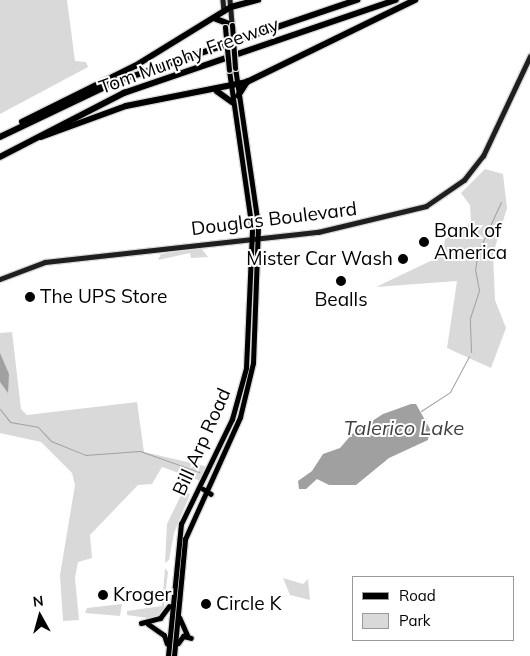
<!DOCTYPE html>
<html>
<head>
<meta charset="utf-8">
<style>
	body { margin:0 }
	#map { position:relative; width:530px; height:656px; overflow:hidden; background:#fff; font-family:Mulish,sans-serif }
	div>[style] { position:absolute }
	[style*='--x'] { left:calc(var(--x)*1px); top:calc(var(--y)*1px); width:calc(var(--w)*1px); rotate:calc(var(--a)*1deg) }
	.green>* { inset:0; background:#d9d9d9 }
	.water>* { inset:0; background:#a0a0a0 }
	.stream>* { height:1px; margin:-0.5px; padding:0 0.5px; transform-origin:0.5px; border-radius:0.5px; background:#a0a0a0 }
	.roads { filter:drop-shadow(1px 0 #dbdbdb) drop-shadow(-1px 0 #dbdbdb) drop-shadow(0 1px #dbdbdb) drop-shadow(0 -1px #dbdbdb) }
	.secondary>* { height:4.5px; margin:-2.25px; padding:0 2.25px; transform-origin:2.25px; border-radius:2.25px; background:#1f1f1f }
	.primary>* { height:5px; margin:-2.5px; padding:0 2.5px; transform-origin:2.5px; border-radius:2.5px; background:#000 }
	.highway>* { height:5.5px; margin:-2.75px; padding:0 2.75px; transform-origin:2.75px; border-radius:2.75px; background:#000 }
	.bridges { filter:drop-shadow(1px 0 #dbdbdb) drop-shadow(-1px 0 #dbdbdb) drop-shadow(0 1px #dbdbdb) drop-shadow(0 -1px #dbdbdb) }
	.primary-bridge>* { height:5px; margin:-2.5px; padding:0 2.5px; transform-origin:2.5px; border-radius:2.5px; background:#000 }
	.dots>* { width:14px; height:14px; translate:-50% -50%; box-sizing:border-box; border:2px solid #fff; border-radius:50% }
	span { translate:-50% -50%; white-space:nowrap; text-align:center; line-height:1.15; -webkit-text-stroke:4px #fff; paint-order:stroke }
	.street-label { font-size:19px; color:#000 }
	.poi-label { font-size:19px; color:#000 }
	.left { translate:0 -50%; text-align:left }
	.right { translate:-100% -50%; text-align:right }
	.water-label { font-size:20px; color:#414141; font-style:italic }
	.legend { position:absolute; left:352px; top:576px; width:162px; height:65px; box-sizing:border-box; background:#fff; border:1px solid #999; margin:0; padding:6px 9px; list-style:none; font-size:15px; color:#000 }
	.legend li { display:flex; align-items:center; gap:10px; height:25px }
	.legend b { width:25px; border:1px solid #999 }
	.north { position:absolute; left:15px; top:591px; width:50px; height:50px; -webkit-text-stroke:4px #fff; paint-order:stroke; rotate:353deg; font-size:14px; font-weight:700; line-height:20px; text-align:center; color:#000 }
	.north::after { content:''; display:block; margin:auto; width:18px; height:22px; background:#000; clip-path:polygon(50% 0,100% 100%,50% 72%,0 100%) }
</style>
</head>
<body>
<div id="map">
	<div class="green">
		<i style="clip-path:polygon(0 0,67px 0,75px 61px,86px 62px,88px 67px,0 114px)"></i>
		<i style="clip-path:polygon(485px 169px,503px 174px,507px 208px,493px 254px,495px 300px,506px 328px,491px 368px,447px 348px,457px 281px,376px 287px,443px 255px,445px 239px,471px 223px,470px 205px,461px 193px)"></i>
		<i style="clip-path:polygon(201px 248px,208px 257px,191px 258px,190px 253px,158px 260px,161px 254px)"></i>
		<i style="clip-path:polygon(12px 332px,21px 409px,27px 415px,137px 402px,144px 452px,209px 467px,201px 481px,162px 467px,152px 484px,138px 485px,90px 535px,92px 558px,78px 562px,75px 578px,79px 620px,63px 621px,60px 575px,75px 485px,72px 473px,41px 442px,0 433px,0 333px)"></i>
		<i style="clip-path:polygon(183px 491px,190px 494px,174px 533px,169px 560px,165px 563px,167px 524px)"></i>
		<i style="clip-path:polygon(165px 568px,168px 572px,163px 614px,154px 619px,127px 615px,127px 611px,162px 606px)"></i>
		<i style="clip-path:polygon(283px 578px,303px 584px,308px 579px,310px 600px,290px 595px)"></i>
		<i style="clip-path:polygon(122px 604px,120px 616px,85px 613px,87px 608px)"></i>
	</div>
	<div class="water">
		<i style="clip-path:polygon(0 353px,9px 374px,8px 393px,0 382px)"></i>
		<i style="clip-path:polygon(411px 404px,416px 404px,430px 429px,428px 440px,389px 458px,356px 485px,329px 485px,317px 479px,306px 489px,299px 489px,298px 481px,312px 471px,323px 454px,340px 448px,352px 434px,383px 414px)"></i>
	</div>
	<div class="stream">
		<i style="--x:471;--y:352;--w:34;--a:-92"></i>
		<i style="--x:470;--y:318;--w:29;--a:-72"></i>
		<i style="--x:479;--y:290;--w:20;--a:-101"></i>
		<i style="--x:475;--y:270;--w:18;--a:-81"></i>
		<i style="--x:478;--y:252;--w:55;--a:-65.3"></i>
		<i style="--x:0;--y:409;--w:16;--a:52"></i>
		<i style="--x:10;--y:422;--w:28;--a:10"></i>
		<i style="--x:38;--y:427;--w:19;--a:47"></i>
		<i style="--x:51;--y:441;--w:37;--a:22"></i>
		<i style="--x:85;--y:455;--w:55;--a:-4.2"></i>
		<i style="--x:140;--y:451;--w:63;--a:19.6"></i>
		<i style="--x:421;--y:411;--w:35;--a:-33"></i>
		<i style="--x:450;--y:392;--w:40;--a:-62"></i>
	</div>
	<div class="roads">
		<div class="secondary">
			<i style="--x:223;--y:0;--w:11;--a:85"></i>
			<i style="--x:230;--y:0;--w:25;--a:85"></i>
			<i style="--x:0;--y:279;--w:48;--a:-20.7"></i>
			<i style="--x:45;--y:262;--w:275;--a:-6.3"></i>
			<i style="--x:318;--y:232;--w:111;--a:-13.5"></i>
			<i style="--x:426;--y:206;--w:46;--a:-34.4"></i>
			<i style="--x:464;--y:180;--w:31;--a:-52"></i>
			<i style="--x:483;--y:156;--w:110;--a:-64.8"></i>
		</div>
		<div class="primary">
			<i style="--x:203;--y:489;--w:9;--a:32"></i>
			<i style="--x:179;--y:617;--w:20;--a:66"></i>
			<i style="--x:141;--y:623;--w:20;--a:-15"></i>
			<i style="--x:160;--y:618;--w:15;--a:-53"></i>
			<i style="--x:148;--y:624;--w:19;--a:35"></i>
			<i style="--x:164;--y:635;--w:9;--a:72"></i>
			<i style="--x:178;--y:643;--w:9;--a:-54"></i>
			<i style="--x:183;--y:636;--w:8;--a:14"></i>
			<i style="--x:168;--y:656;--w:133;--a:-84.4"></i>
			<i style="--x:181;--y:524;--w:117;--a:-64.1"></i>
			<i style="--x:232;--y:419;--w:53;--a:-74.6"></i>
			<i style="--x:246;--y:368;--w:138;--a:-87.5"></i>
			<i style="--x:252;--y:230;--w:162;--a:-98.2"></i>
			<i style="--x:174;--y:656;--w:118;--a:-84.6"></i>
			<i style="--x:185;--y:539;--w:134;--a:-65.7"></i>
			<i style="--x:240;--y:417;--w:56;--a:-76.5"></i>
			<i style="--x:253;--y:363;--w:138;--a:-87.9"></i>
			<i style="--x:258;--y:225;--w:159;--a:-98.3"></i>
		</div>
		<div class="highway">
			<i style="--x:214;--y:18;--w:19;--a:21"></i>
			<i style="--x:217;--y:91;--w:19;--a:36"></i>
			<i style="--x:238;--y:96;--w:17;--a:-57"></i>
			<i style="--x:22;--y:122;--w:126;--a:-26.4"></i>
			<i style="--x:135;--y:66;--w:113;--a:-31.6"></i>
			<i style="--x:231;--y:7;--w:28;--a:-15"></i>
			<i style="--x:0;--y:137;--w:125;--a:-25.5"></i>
			<i style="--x:113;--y:83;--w:258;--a:-18.8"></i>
			<i style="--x:41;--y:137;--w:90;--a:-20"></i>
			<i style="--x:126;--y:106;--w:123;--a:-11.2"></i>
			<i style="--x:247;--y:82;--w:187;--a:-26"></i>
			<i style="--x:0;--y:157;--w:140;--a:-27.3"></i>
			<i style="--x:124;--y:93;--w:287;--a:-18.9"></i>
		</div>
	</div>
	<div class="bridges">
		<div class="primary-bridge">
			<i style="--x:232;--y:25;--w:43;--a:86"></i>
			<i style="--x:225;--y:27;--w:43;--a:84.7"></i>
		</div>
	</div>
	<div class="dots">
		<i style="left:424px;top:242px;background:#000"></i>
		<i style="left:403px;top:259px;background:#000"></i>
		<i style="left:341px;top:281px;background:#000"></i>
		<i style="left:30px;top:297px;background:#000"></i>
		<i style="left:103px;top:595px;background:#000"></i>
		<i style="left:206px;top:604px;background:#000"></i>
	</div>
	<div class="street-label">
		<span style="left:189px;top:56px;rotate:-20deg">Tom Murphy Freeway</span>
		<span style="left:274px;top:219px;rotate:-7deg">Douglas Boulevard</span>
		<span style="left:202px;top:442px;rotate:-66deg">Bill Arp Road</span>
	</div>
	<div class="poi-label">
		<span class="left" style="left:434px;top:242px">Bank of<br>America</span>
		<span class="right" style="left:393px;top:259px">Mister Car Wash</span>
		<span class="left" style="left:40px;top:297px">The UPS Store</span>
		<span style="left:341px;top:300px">Bealls</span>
		<span class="left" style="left:113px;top:595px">Kroger</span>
		<span class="left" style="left:216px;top:604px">Circle K</span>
	</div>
	<div class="water-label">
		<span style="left:404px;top:427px">Talerico Lake</span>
	</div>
	<ul class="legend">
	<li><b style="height:6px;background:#000"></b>Road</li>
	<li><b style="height:14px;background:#d9d9d9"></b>Park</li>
	</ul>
	<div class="north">N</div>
</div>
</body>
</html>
